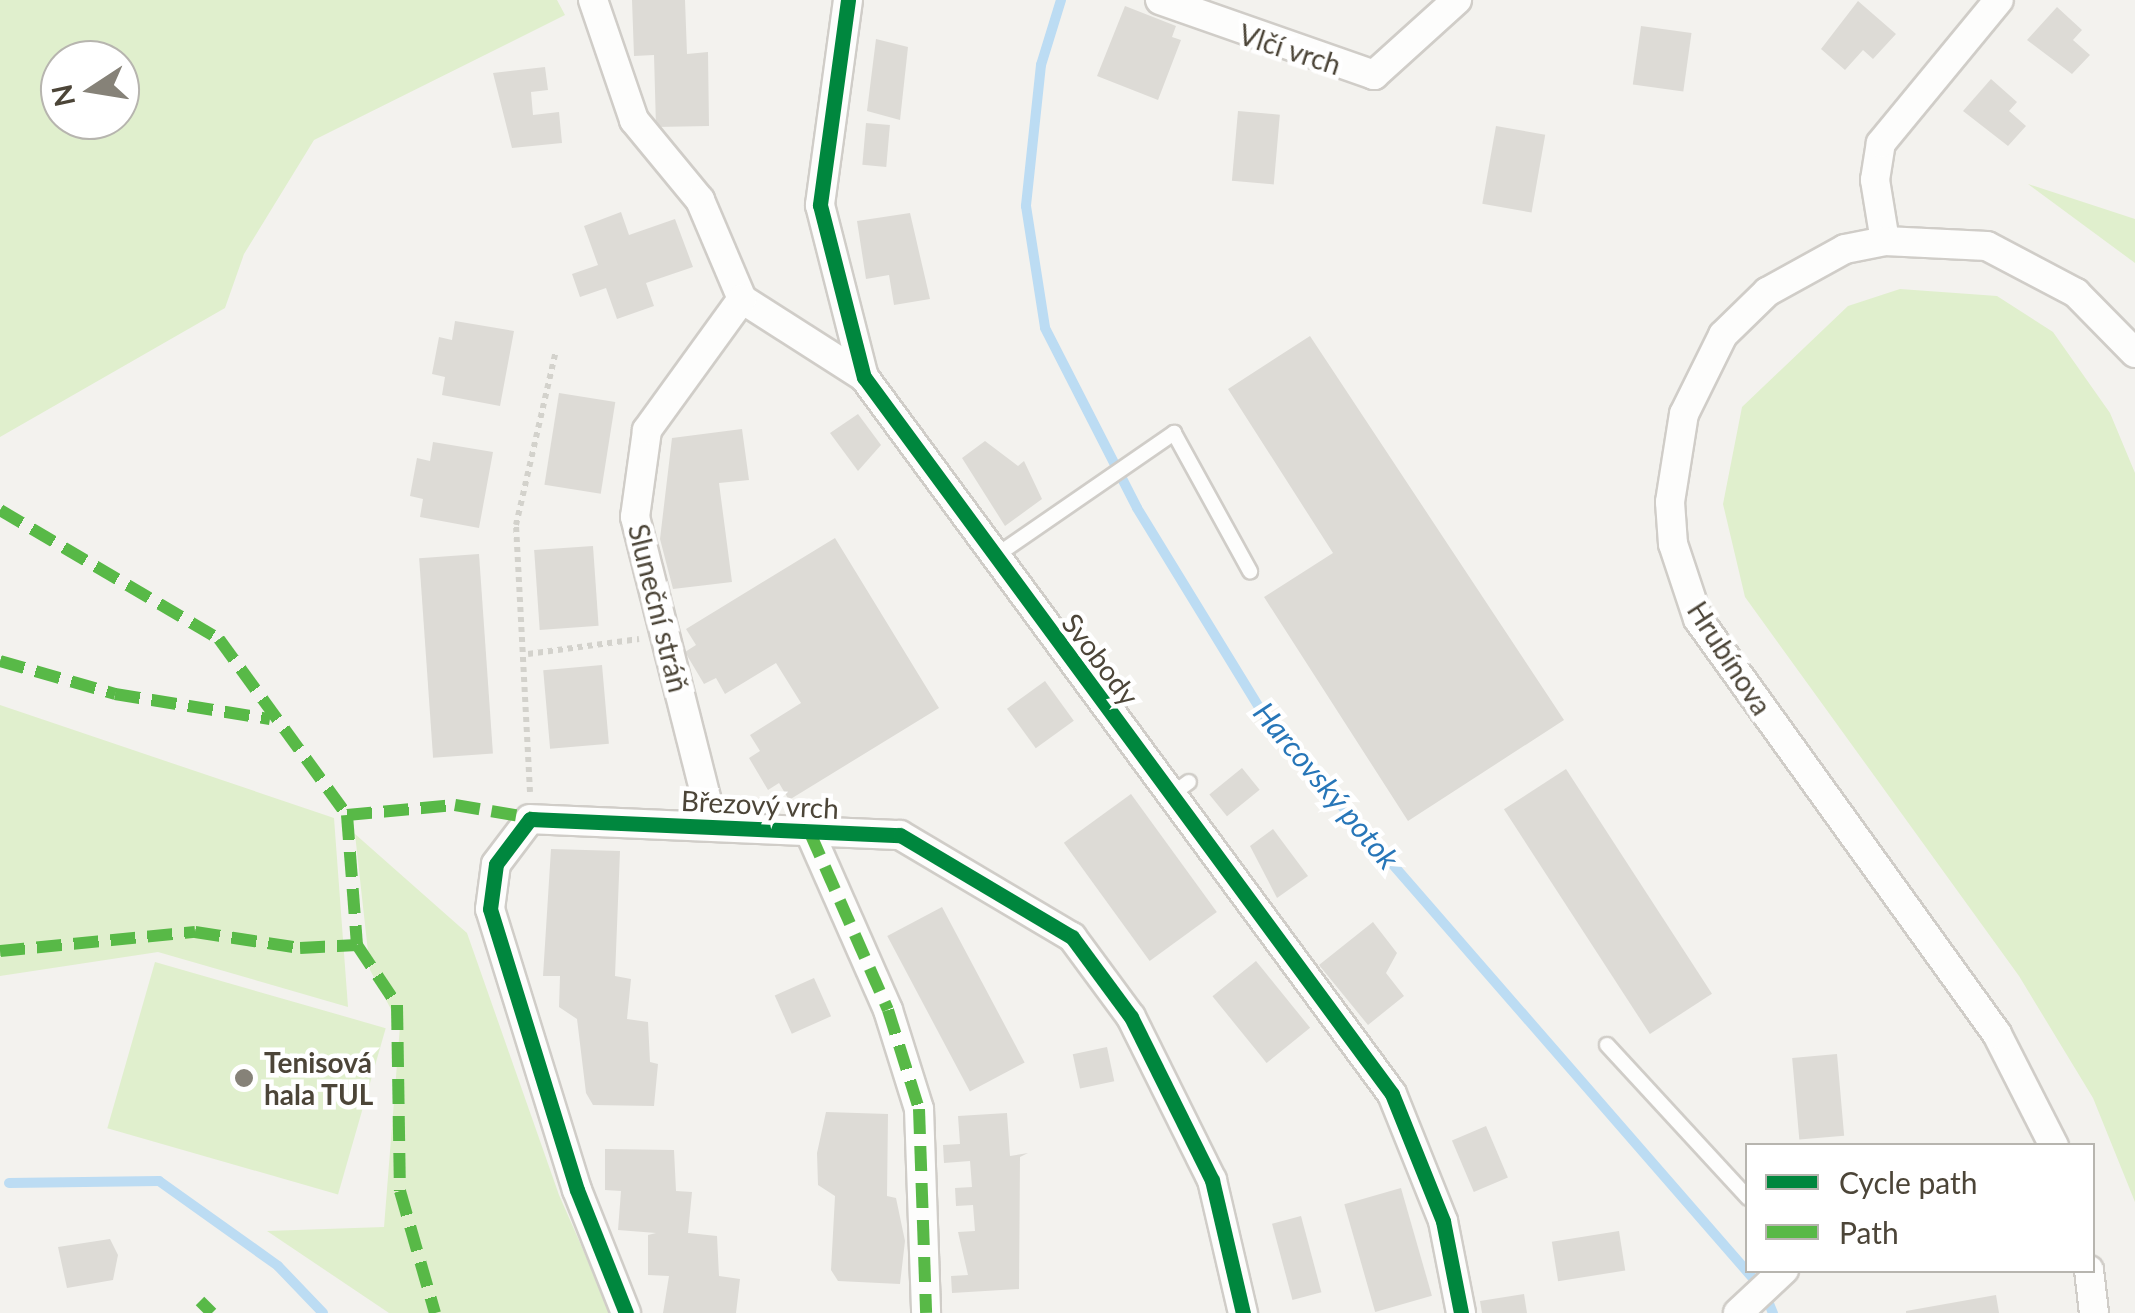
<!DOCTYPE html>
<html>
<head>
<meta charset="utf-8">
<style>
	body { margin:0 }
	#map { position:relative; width:2135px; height:1313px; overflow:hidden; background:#f3f2ee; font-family:Lato,sans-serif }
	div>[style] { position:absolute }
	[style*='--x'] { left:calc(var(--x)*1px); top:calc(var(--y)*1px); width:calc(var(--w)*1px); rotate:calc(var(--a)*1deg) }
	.green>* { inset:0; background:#e0efcd; transform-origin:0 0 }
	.stream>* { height:10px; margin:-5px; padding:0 5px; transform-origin:5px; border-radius:5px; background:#bcdcf3 }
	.building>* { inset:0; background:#dddbd6; transform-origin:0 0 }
	.path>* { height:6px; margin-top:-3px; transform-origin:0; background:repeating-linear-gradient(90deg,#d3d2cc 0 5px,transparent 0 10px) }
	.roads { filter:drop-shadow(2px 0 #d0cdc8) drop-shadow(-2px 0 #d0cdc8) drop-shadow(0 2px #d0cdc8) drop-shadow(0 -2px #d0cdc8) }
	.lane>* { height:14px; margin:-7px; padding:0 7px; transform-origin:7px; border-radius:7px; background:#fdfdfc }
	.street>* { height:28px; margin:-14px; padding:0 14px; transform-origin:14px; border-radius:14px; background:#fdfdfc }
	.quiet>* { height:12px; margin-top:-6px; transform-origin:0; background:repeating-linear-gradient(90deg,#58b947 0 25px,transparent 0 37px) }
	.cycleway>* { height:15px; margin:-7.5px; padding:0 7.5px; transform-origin:7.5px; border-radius:7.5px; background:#00873e }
	.dots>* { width:28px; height:28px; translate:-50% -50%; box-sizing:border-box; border:5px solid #fff; border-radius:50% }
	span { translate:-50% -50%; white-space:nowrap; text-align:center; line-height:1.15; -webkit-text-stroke:9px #fff; paint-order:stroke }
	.street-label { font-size:28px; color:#4c4538 }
	.poi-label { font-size:28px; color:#4c4538; font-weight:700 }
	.left { translate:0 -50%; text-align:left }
	.water-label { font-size:30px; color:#2776b8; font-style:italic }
	.legend { position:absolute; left:1745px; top:1143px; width:350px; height:130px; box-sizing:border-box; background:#fff; border:2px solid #b7b5af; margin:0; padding:12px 18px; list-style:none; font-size:30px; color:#4c4538 }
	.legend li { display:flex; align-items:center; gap:20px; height:50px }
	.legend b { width:50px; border:2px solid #b7b5af }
	.north { position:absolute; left:40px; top:40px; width:100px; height:100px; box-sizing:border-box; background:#fff; border:2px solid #b7b5af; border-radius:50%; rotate:258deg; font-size:28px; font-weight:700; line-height:40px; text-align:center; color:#4c4538 }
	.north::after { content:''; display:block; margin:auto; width:35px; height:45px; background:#868278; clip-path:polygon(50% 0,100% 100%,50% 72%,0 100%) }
</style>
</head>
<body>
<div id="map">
	<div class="green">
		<i style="clip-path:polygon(evenodd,0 0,557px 0,565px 15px,314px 140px,244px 254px,225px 308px,0 437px,0 0,120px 60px,120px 120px,60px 120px,60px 60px,120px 60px)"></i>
		<i style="clip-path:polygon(2028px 184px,2135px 219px,2135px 263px)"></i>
		<i style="clip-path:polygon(1900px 289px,1997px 296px,2053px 332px,2110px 413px,2135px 473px,2135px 1202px,2093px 1098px,2019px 976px,1745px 597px,1723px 504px,1742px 407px,1848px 306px)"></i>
		<i style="clip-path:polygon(0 705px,334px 818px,348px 1007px,158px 952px,0 976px)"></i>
		<i style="clip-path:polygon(355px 834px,467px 933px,559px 1195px,611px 1313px,389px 1313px,267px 1231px,384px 1227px,400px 1026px,370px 970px)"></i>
		<i style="left:155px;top:962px;width:240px;height:173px;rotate:16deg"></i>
	</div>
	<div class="stream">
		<i style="--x:1061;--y:0;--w:68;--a:107.1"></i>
		<i style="--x:1041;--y:65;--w:142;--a:96.1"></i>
		<i style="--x:1026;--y:206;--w:123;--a:81.1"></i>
		<i style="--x:1045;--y:328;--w:202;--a:62.9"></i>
		<i style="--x:1137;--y:508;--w:249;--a:58.5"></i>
		<i style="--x:1267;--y:720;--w:757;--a:48.96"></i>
		<i style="--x:1764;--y:1291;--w:24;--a:68"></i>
		<i style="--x:9;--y:1183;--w:150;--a:-0.8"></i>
		<i style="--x:159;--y:1181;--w:146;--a:35.5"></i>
		<i style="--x:278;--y:1266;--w:65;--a:46.2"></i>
	</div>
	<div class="building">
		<i style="clip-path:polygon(632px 0,685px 0,687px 54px,708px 52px,709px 126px,656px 127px,654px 55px,634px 56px)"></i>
		<i style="clip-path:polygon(1858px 1px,1896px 34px,1873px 59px,1863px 50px,1845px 70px,1821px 49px)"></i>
		<i style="clip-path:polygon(1125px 6px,1176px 26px,1172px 37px,1181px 40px,1158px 100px,1097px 76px)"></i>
		<i style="clip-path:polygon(2057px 7px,2082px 30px,2073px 40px,2090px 55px,2072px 74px,2027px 40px)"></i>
		<i style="left:1641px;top:26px;width:51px;height:59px;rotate:8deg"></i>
		<i style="clip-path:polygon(876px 39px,908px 47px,900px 120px,867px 111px)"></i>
		<i style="clip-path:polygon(545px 67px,548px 90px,531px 92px,533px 115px,559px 112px,562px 143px,512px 148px,493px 73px)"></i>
		<i style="clip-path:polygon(1991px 79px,2017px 102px,2009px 111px,2026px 126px,2008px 146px,1963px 111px)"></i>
		<i style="left:1238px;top:111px;width:42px;height:70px;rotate:5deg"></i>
		<i style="left:866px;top:123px;width:24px;height:42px;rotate:5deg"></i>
		<i style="left:1496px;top:126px;width:50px;height:79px;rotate:10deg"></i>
		<i style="clip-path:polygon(621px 212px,629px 235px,675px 219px,693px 267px,646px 283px,654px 306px,617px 319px,606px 288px,580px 297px,572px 274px,598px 265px,584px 226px)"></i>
		<i style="clip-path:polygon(910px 213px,930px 299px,894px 305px,889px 275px,866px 279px,857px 221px)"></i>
		<i style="clip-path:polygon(455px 321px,514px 331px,500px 406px,442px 395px,445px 377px,432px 374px,439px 337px,452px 340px)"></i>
		<i style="clip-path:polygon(1310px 336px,1564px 720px,1408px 821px,1264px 597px,1333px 553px,1228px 389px)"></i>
		<i style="left:559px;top:393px;width:57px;height:93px;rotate:9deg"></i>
		<i style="clip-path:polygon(858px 414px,881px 445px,858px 471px,830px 433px)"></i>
		<i style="clip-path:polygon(742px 429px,749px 480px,719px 483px,732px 582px,673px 589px,660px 539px,672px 438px)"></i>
		<i style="clip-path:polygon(985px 441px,1018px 466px,1024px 461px,1042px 499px,1005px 526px,962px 458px)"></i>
		<i style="clip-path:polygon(433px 442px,493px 452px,479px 528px,420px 517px,423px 499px,410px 496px,417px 458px,430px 461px)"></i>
		<i style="clip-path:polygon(835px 538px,939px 708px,789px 800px,779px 783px,768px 790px,749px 758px,760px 751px,750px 735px,801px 703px,776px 663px,725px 694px,716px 678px,704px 684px,685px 652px,696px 645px,686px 629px)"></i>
		<i style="left:593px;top:546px;width:80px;height:59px;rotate:86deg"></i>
		<i style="left:479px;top:554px;width:200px;height:60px;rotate:86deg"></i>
		<i style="left:602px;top:665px;width:79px;height:59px;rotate:85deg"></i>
		<i style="left:1045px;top:681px;width:49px;height:47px;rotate:54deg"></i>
		<i style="left:1242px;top:768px;width:28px;height:42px;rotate:51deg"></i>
		<i style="left:1566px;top:769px;width:268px;height:74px;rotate:57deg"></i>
		<i style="left:1131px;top:794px;width:146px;height:83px;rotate:54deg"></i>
		<i style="clip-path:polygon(1273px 829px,1308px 876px,1277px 898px,1250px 846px)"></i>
		<i style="clip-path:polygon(551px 849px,620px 851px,615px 976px,631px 979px,627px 1019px,648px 1022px,650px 1062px,658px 1064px,654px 1106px,593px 1105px,586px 1093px,577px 1019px,559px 1007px,560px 976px,543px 976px)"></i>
		<i style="left:942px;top:907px;width:176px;height:62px;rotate:62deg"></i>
		<i style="clip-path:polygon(1373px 922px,1397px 953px,1386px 973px,1404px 996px,1368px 1025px,1319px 965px)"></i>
		<i style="left:1256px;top:961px;width:86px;height:56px;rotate:51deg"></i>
		<i style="left:814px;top:978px;width:42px;height:43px;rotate:66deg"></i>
		<i style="left:1107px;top:1047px;width:35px;height:35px;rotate:78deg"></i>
		<i style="left:1837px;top:1054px;width:82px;height:45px;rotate:85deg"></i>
		<i style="clip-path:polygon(826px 1112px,888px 1114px,887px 1196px,896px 1198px,905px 1241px,900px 1284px,838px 1281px,831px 1270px,835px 1196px,818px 1185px,817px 1153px)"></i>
		<i style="clip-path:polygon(1007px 1113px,1010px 1156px,1028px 1153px,1020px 1157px,1019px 1289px,952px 1293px,951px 1276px,968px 1275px,958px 1232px,975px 1231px,973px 1205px,956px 1206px,955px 1188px,972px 1187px,970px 1161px,944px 1163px,943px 1145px,960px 1144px,958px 1116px)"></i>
		<i style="left:1486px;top:1126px;width:56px;height:37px;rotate:67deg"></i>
		<i style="clip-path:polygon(605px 1149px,674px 1150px,676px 1191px,692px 1192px,688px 1233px,717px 1236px,719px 1276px,740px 1279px,736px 1313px,663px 1313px,669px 1276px,648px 1275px,648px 1235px,656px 1233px,618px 1230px,621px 1191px,605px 1190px)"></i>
		<i style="left:1401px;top:1188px;width:112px;height:59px;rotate:74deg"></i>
		<i style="left:1301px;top:1216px;width:79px;height:30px;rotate:75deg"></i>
		<i style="left:1619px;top:1231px;width:40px;height:68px;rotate:81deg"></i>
		<i style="clip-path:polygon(110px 1239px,118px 1255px,113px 1280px,67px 1288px,58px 1247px)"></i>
		<i style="clip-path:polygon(1524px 1294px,1527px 1313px,1482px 1313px,1480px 1301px)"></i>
		<i style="clip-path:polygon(1996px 1295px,1999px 1313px,1906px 1313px,1906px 1311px)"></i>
	</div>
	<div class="path">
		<i style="--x:528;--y:654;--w:112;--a:-7.7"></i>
		<i style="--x:530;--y:792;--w:267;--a:-93"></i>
		<i style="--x:516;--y:525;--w:179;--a:-77.1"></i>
	</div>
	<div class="roads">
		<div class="lane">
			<i style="--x:994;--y:557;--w:219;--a:-34.6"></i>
			<i style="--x:1174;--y:433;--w:158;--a:61.2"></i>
			<i style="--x:1171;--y:795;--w:22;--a:-36"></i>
			<i style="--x:1607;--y:1045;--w:208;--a:47.3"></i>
		</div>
		<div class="street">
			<i style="--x:593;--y:0;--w:127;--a:71.1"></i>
			<i style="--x:634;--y:120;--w:104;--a:50.5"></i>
			<i style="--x:700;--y:200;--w:108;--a:67"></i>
			<i style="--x:742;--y:299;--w:145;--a:32.6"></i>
			<i style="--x:848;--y:0;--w:207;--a:97.8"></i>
			<i style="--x:820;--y:205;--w:178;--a:75.7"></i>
			<i style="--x:864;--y:377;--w:890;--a:53.63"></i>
			<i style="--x:1392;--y:1094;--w:137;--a:68.1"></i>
			<i style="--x:1443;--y:1221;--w:94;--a:78.9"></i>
			<i style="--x:1160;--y:0;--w:227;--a:19.3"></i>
			<i style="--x:1374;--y:75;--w:112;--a:-42.1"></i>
			<i style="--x:1885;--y:241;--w:62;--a:-99.3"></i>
			<i style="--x:1875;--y:180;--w:37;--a:-81"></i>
			<i style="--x:1881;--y:143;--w:185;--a:-50.5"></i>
			<i style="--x:713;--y:825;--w:318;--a:-104.2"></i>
			<i style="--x:635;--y:517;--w:88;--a:-82.1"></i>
			<i style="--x:647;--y:430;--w:162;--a:-54.1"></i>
			<i style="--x:810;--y:833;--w:193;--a:66.2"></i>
			<i style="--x:888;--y:1010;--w:104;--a:72.6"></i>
			<i style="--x:919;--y:1109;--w:204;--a:88"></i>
			<i style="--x:2054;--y:1146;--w:126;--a:-117"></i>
			<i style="--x:1997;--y:1034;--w:511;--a:-125.77"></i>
			<i style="--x:1698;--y:619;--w:79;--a:-108.4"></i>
			<i style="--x:1673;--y:544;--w:42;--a:-94.1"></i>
			<i style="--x:1670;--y:502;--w:89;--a:-81"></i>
			<i style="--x:1684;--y:414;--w:88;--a:-63.7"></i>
			<i style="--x:1723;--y:335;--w:62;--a:-44.3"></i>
			<i style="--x:1767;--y:292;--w:89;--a:-28.9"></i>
			<i style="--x:1845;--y:249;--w:41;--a:-11.3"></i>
			<i style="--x:1885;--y:241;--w:102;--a:2.8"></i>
			<i style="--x:1987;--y:246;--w:101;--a:27.8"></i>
			<i style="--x:2076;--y:293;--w:84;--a:45.5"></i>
			<i style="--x:2089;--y:1270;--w:43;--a:83.4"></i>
			<i style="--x:626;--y:1313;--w:132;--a:-111.7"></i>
			<i style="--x:577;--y:1190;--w:294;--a:-107.2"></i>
			<i style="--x:490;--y:909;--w:45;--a:-82.4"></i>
			<i style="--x:496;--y:864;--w:56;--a:-52.9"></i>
			<i style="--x:530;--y:819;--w:370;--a:2.5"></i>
			<i style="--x:900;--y:835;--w:200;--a:30.7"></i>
			<i style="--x:1072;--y:937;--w:99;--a:53.6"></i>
			<i style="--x:1131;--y:1017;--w:182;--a:63.6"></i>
			<i style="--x:1212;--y:1180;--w:137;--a:76.9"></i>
			<i style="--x:1738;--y:1313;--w:63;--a:-43.1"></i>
		</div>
	</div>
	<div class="quiet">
		<i style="--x:0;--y:510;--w:254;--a:30.5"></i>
		<i style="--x:219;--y:639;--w:218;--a:54"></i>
		<i style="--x:347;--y:815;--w:130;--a:85.6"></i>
		<i style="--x:357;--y:945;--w:72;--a:56.3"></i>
		<i style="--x:397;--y:1005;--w:186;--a:89.1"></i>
		<i style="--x:400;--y:1191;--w:127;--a:74"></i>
		<i style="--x:0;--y:661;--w:120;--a:16"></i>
		<i style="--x:115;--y:694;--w:157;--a:9.2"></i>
		<i style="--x:347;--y:815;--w:108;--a:-5.3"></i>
		<i style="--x:455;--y:805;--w:84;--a:9.6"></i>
		<i style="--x:810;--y:833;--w:193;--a:66.2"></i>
		<i style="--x:888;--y:1010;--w:104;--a:72.6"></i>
		<i style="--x:919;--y:1109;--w:204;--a:88"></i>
		<i style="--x:0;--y:951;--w:196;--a:-5.6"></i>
		<i style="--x:195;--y:932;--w:106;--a:8.7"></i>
		<i style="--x:300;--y:948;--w:57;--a:-3"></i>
		<i style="--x:200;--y:1301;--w:17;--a:45"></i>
	</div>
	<div class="cycleway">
		<i style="--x:848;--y:0;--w:207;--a:97.8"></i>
		<i style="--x:820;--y:205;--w:178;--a:75.7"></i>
		<i style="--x:864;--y:377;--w:890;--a:53.63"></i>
		<i style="--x:1392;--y:1094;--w:137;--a:68.1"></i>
		<i style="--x:1443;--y:1221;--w:94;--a:78.9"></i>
		<i style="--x:626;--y:1313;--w:132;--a:-111.7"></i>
		<i style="--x:577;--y:1190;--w:294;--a:-107.2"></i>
		<i style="--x:490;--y:909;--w:45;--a:-82.4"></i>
		<i style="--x:496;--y:864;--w:56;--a:-52.9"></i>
		<i style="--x:530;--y:819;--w:370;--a:2.5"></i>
		<i style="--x:900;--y:835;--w:200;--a:30.7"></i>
		<i style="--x:1072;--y:937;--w:99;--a:53.6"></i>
		<i style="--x:1131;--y:1017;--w:182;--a:63.6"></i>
		<i style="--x:1212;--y:1180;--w:137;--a:76.9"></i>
	</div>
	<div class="dots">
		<i style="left:244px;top:1078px;background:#868278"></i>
	</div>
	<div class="street-label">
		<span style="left:1290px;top:49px;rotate:18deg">Vlčí vrch</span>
		<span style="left:659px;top:608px;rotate:76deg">Sluneční stráň</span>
		<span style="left:1730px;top:658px;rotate:57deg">Hrubínova</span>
		<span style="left:1101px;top:659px;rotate:53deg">Svobody</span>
		<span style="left:760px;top:804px;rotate:3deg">Březový vrch</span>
	</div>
	<div class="poi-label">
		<span class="left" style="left:264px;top:1078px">Tenisová<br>hala TUL</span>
	</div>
	<div class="water-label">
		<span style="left:1327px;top:785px;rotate:50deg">Harcovský potok</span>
	</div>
	<ul class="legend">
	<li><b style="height:12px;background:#00873e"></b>Cycle path</li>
	<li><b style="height:12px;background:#58b947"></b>Path</li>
	</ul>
	<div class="north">N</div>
</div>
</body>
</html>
